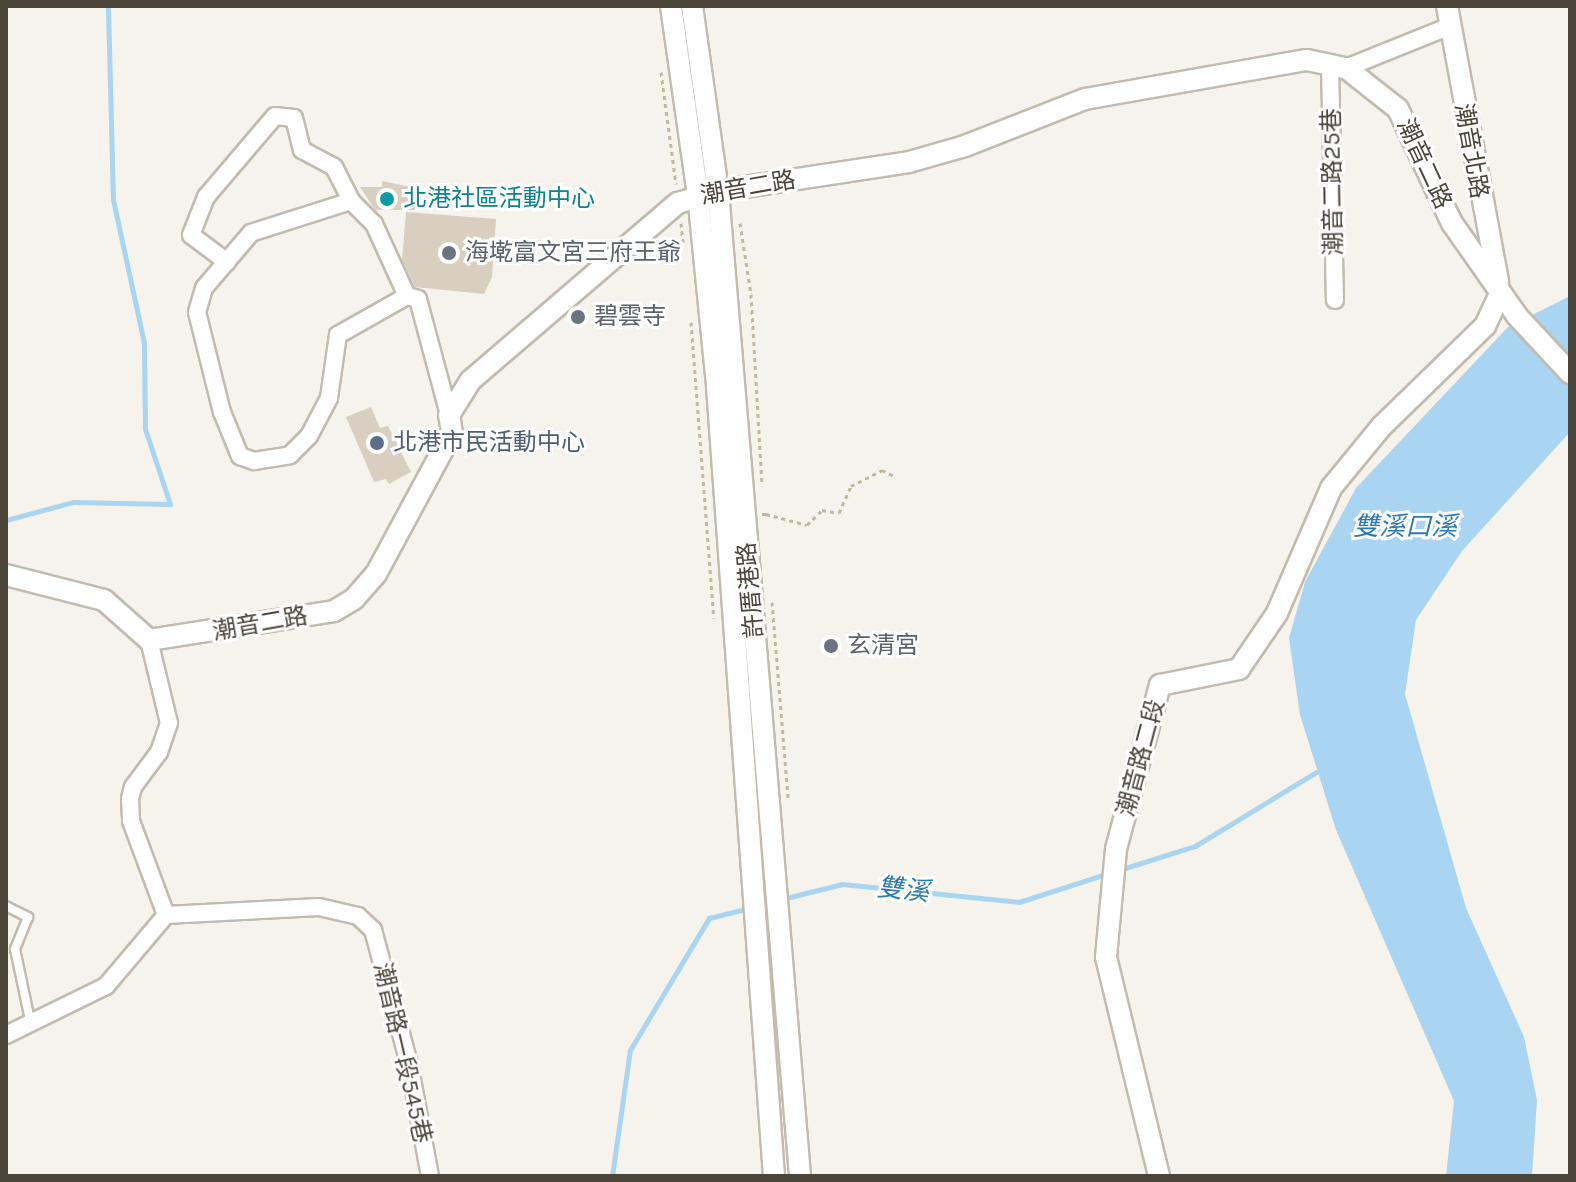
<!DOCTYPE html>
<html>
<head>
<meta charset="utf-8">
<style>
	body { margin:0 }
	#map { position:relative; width:1576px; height:1182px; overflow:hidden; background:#f6f3ec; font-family:Karla,"Noto Sans TC",sans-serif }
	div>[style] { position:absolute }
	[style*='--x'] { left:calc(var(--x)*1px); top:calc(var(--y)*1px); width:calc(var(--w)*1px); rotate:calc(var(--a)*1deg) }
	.water>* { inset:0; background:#a9d4f2 }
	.stream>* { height:5px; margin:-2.5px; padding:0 2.5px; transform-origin:2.5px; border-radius:2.5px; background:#a9d4f2 }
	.building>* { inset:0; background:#d8cfc1 }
	.path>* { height:3px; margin-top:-1.5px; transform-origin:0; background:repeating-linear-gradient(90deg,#c4b79f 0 4px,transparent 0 8px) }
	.roads { filter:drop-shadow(2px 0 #c2bbae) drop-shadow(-2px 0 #c2bbae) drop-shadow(0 2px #c2bbae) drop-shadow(0 -2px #c2bbae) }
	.service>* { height:8px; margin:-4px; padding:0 4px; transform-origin:4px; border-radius:4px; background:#fff }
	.minor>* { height:16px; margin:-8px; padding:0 8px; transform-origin:8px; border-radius:8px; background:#fff }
	.tertiary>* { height:20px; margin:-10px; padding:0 10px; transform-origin:10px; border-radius:10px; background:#fff }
	.path-bridge>* { height:3px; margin-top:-1.5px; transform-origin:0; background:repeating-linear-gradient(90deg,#c4b79f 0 4px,transparent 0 8px) }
	.dots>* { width:22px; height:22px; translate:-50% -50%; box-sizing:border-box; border:4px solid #fff; border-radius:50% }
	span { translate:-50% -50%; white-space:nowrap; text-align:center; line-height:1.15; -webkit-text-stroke:6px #fff; paint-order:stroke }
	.street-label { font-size:24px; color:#4b4439 }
	.culture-label { font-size:24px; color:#0d838f }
	.left { translate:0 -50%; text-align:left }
	.worship-label { font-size:24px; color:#5b616d }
	.service-label { font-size:24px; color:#4e5e75 }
	.water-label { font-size:26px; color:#2e7ab2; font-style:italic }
	.frame { position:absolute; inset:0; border:8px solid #4b4439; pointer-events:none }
</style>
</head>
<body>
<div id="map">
	<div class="water">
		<i style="clip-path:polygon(1570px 296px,1570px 432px,1462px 551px,1416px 620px,1405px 694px,1466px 908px,1524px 1037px,1537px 1100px,1532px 1176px,1446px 1176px,1454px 1101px,1336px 830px,1300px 715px,1289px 638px,1305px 582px,1356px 488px,1508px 327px)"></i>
	</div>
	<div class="stream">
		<i style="--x:6;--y:520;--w:69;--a:-15"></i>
		<i style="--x:73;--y:502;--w:97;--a:1.2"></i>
		<i style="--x:170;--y:504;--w:79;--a:-108.4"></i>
		<i style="--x:145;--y:429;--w:86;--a:-90.7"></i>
		<i style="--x:144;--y:343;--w:146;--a:-102.2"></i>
		<i style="--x:113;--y:200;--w:194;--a:-91.5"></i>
		<i style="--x:1119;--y:870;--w:80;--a:-17.5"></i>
		<i style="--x:1195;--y:846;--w:150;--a:-31.4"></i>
		<i style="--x:782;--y:899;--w:62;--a:-14"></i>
		<i style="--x:842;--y:884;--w:178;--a:5.8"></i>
		<i style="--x:1019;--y:902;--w:95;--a:-17.9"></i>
		<i style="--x:612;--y:1176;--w:127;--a:-81.9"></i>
		<i style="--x:630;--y:1050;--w:154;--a:-59.1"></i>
		<i style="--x:709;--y:918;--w:41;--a:-14"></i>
	</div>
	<div class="building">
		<i style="clip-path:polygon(382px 181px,415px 188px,415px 210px,375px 210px,360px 187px,382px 187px)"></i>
		<i style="clip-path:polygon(406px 212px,496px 219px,492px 277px,484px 294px,415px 287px,402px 260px)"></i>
		<i style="clip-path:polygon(371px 407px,380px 428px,388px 426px,411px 472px,389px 484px,386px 479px,374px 482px,346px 417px)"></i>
	</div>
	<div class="path">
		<i style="--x:661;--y:72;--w:113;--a:82.4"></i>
		<i style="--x:681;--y:223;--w:20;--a:84"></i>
		<i style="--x:740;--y:223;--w:72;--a:81.2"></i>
		<i style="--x:751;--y:294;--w:192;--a:86.7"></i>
		<i style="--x:691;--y:322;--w:297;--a:85.6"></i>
		<i style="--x:766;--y:514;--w:42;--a:15"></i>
		<i style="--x:807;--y:525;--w:21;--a:-45"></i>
		<i style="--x:822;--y:510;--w:17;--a:10"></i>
		<i style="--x:839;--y:513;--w:30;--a:-66"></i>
		<i style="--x:851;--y:486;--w:35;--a:-27"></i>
		<i style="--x:882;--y:470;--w:13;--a:27"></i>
		<i style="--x:772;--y:602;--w:196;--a:85.3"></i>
	</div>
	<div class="roads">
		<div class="service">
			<i style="--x:6;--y:906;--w:25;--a:27"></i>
			<i style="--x:28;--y:917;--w:35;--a:112"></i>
			<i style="--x:15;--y:949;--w:73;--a:78.1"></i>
		</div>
		<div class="minor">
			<i style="--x:1330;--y:64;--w:236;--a:88.8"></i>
			<i style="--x:1346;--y:68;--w:112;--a:-22"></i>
			<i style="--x:351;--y:201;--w:105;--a:162.3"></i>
			<i style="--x:251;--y:233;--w:72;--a:130.5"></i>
			<i style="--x:204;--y:288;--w:25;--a:106"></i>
			<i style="--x:197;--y:312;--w:103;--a:76"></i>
			<i style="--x:222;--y:412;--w:48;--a:67.8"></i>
			<i style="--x:240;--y:456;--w:15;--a:20"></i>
			<i style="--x:254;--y:461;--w:36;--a:-9"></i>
			<i style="--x:290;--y:455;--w:27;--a:-45"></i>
			<i style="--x:309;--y:436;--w:43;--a:-62.2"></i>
			<i style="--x:329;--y:398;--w:64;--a:-81.9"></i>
			<i style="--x:338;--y:335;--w:79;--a:-29.5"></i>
			<i style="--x:227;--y:262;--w:45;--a:-143.1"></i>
			<i style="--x:191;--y:235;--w:41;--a:-68.5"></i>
			<i style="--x:206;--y:197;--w:106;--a:-49.6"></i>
			<i style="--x:275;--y:116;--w:19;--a:6"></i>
			<i style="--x:294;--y:118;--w:33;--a:76"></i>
			<i style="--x:302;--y:150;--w:36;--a:28"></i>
			<i style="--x:334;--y:167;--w:38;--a:63"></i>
			<i style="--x:351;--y:201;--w:33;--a:45"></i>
			<i style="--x:374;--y:224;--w:79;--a:65.4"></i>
			<i style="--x:407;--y:296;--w:11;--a:15"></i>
			<i style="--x:418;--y:299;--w:120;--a:75"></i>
			<i style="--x:149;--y:640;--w:85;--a:76.5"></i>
			<i style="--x:169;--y:723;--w:31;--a:109"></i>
			<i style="--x:159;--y:752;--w:44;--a:126.6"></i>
			<i style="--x:133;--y:787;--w:12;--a:104"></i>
			<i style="--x:130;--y:799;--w:22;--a:87"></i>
			<i style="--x:131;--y:821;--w:100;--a:69.6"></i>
			<i style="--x:166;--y:915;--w:153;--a:-3"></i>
			<i style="--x:319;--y:907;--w:40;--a:13"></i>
			<i style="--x:358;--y:916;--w:21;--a:43"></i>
			<i style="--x:373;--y:930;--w:138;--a:74.9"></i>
			<i style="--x:409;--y:1063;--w:115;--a:79.5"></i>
			<i style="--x:6;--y:1035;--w:111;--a:-26.1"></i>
			<i style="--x:106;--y:986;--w:93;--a:-49.8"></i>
		</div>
		<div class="tertiary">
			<i style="--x:671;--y:6;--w:191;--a:81.9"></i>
			<i style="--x:698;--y:195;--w:193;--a:84.3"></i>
			<i style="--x:717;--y:387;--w:791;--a:85.87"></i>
			<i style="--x:692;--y:6;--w:187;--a:82"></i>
			<i style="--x:718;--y:191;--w:988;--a:85.24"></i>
			<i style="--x:1447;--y:6;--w:281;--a:79.5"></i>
			<i style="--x:6;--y:575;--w:101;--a:14.3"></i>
			<i style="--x:104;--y:600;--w:60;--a:41.6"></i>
			<i style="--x:149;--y:640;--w:187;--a:-8.9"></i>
			<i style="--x:334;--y:611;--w:23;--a:-31"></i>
			<i style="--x:354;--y:599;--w:33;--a:-49"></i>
			<i style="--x:376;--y:574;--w:160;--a:-61.7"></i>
			<i style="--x:452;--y:433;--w:18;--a:-99"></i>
			<i style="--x:449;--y:415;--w:40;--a:-58"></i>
			<i style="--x:470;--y:381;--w:274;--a:-40.6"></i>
			<i style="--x:678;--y:203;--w:42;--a:-16.7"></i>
			<i style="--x:718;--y:191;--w:193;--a:-8.6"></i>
			<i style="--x:909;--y:162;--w:58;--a:-15.9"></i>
			<i style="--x:965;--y:146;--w:129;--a:-21.4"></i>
			<i style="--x:1085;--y:99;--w:225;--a:-10"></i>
			<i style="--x:1307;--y:60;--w:40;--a:12"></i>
			<i style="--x:1346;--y:68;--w:66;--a:38.3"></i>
			<i style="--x:1398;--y:109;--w:126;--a:64.7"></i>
			<i style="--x:1452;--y:223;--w:113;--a:55"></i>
			<i style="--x:1517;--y:316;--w:78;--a:47.1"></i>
			<i style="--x:1159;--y:1176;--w:225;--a:-103.6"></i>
			<i style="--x:1106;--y:957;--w:108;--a:-84.7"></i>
			<i style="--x:1116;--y:849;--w:170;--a:-75"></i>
			<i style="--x:1160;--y:685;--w:81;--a:-11.4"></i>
			<i style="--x:1239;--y:669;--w:68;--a:-55.8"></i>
			<i style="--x:1277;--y:613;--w:136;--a:-66.6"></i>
			<i style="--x:1331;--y:488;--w:80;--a:-50.6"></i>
			<i style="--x:1382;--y:426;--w:144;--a:-44.2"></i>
			<i style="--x:1485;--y:326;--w:35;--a:-65"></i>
		</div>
	</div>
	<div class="path-bridge">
		<i style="--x:762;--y:514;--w:4;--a:0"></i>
	</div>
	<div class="dots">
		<i style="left:387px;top:199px;background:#0f9aa8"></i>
		<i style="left:449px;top:253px;background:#6b7280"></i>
		<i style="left:578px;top:317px;background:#6b7280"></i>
		<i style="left:377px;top:443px;background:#5c6f8a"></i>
		<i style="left:831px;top:646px;background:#6b7280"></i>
	</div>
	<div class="street-label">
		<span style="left:1471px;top:151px;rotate:80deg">潮音北路</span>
		<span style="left:1424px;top:164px;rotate:65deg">潮音二路</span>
		<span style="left:1333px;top:182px;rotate:-91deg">潮音二路25巷</span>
		<span style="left:748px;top:188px;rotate:-10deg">潮音二路</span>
		<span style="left:751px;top:590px;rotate:-95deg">許厝港路</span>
		<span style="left:260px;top:624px;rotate:-10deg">潮音二路</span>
		<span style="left:1141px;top:758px;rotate:-75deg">潮音路二段</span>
		<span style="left:402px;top:1053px;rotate:77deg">潮音路一段545巷</span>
	</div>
	<div class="culture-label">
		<span class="left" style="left:403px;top:199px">北港社區活動中心</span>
	</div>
	<div class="worship-label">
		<span class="left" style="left:465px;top:253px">海墘富文宮三府王爺</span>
		<span class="left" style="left:594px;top:317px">碧雲寺</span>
		<span class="left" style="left:847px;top:646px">玄清宮</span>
	</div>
	<div class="service-label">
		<span class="left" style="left:393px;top:443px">北港市民活動中心</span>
	</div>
	<div class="water-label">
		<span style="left:1405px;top:527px">雙溪口溪</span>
		<span style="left:903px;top:890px;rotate:6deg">雙溪</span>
	</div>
	<div class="frame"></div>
</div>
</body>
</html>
